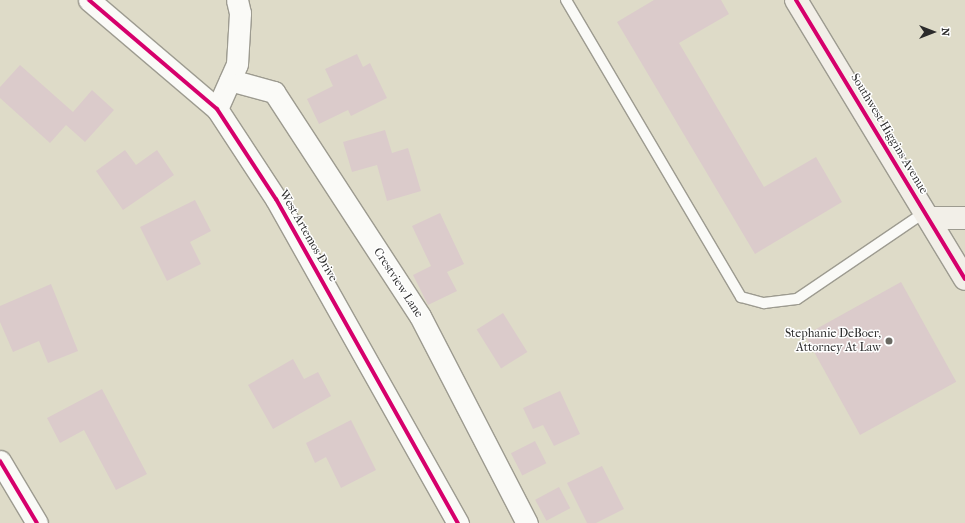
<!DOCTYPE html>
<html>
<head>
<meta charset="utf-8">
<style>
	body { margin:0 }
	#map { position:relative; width:965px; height:523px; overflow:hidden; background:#dedbc8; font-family:"IM FELL French Canon",serif }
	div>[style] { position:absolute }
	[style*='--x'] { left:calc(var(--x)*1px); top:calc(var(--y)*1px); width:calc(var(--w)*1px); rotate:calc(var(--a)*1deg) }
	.building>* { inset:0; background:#dbcbcb; transform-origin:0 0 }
	.roads { filter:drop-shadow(1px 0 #9d9b90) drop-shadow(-1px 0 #9d9b90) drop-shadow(0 1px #9d9b90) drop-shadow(0 -1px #9d9b90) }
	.lane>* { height:10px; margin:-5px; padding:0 5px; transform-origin:5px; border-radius:5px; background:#fafaf7 }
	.street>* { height:21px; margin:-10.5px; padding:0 10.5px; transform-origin:10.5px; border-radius:10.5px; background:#fafaf7 }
	.secondary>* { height:22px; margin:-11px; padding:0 11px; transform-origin:11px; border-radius:11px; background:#f2efe8 }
	.cycleway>* { height:4px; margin:-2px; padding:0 2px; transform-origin:2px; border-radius:2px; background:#d6006c }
	.dots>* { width:11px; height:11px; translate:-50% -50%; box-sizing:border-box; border:2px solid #fff; border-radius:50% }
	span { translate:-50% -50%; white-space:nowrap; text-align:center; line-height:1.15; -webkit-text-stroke:3px #fff; paint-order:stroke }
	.street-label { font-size:12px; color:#2b2b2b }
	.poi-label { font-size:12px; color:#2b2b2b }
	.right { translate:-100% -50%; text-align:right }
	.north { position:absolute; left:913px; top:12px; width:40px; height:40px; -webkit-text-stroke:3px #fff; paint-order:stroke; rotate:90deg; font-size:11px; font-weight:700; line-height:16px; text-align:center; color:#2b2b2b }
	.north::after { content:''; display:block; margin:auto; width:14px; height:18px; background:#2b2b2b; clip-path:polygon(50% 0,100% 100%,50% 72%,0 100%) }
</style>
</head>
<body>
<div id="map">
	<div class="building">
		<i style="clip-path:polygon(654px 0,721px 0,729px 14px,679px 43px,764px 187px,816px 157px,842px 202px,755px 254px,617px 22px)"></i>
		<i style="clip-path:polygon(357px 54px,363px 67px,370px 63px,387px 98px,351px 116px,348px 110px,319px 124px,307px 99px,333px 86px,325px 69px)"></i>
		<i style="clip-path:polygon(20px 65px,73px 112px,92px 90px,114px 110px,85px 142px,66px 125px,50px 143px,0 98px,0 87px)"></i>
		<i style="clip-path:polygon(385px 130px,392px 153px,408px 148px,421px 191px,387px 201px,377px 165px,352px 172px,343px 142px)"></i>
		<i style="clip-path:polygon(125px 150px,136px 165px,157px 150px,174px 175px,123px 210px,96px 171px)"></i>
		<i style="clip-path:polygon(195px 200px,211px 231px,190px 242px,201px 264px,167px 281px,140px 227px)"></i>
		<i style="clip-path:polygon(440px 213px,464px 264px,447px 272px,457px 291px,428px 305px,413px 275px,431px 266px,412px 226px)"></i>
		<i style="left:901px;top:282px;width:114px;height:110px;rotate:61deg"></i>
		<i style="clip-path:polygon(51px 284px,78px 351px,48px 363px,39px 341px,13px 352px,0 322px,0 306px)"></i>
		<i style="left:503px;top:313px;width:46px;height:31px;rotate:58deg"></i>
		<i style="clip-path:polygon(293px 359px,304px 379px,318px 372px,331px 396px,273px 429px,248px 385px)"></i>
		<i style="clip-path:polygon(102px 389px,147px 474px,116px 490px,84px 430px,60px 443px,47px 418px)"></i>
		<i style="clip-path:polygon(560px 391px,580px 434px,554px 446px,543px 425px,533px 429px,523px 408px)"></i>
		<i style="clip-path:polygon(351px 420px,376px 470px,341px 488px,326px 457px,315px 463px,306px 443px)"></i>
		<i style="left:535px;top:441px;width:25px;height:27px;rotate:63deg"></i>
		<i style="clip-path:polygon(602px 466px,624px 509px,596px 523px,587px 523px,567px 483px)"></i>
		<i style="left:559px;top:487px;width:24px;height:27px;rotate:62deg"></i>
	</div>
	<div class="roads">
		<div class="lane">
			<i style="--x:566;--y:0;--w:345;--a:59.5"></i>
			<i style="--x:741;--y:297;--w:24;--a:15"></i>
			<i style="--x:764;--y:303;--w:33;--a:-7"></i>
			<i style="--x:797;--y:299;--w:155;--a:-34.2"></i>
		</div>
		<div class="street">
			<i style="--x:89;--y:0;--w:168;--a:40.4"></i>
			<i style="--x:217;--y:109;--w:108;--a:56.8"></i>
			<i style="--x:276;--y:199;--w:372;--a:60.7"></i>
			<i style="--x:230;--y:80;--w:46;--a:15.3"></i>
			<i style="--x:274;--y:92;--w:267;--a:56.9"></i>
			<i style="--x:420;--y:316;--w:233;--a:62.7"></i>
			<i style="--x:217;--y:109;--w:49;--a:-66"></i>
			<i style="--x:237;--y:64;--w:51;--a:-86.6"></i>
			<i style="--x:240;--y:13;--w:13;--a:-103"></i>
			<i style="--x:0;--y:461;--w:72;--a:59.2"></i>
		</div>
		<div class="secondary">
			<i style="--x:796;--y:0;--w:326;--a:58.8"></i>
			<i style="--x:929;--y:218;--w:36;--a:0"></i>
		</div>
	</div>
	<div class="cycleway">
		<i style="--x:89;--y:0;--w:168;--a:40.4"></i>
		<i style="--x:217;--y:109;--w:108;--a:56.8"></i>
		<i style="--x:276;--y:199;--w:372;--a:60.7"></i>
		<i style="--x:796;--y:0;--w:326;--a:58.8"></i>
		<i style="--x:0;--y:461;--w:72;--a:59.2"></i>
	</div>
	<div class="dots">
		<i style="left:889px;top:341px;background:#6a6962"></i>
	</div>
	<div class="street-label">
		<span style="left:889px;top:134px;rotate:59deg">Southwest Higgins Avenue</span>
		<span style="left:308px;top:236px;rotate:60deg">West Artemos Drive</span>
		<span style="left:398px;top:283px;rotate:57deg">Crestview Lane</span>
	</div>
	<div class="poi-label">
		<span class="right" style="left:881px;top:341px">Stephanie DeBoer,<br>Attorney At Law</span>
	</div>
	<div class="north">N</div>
</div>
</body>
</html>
